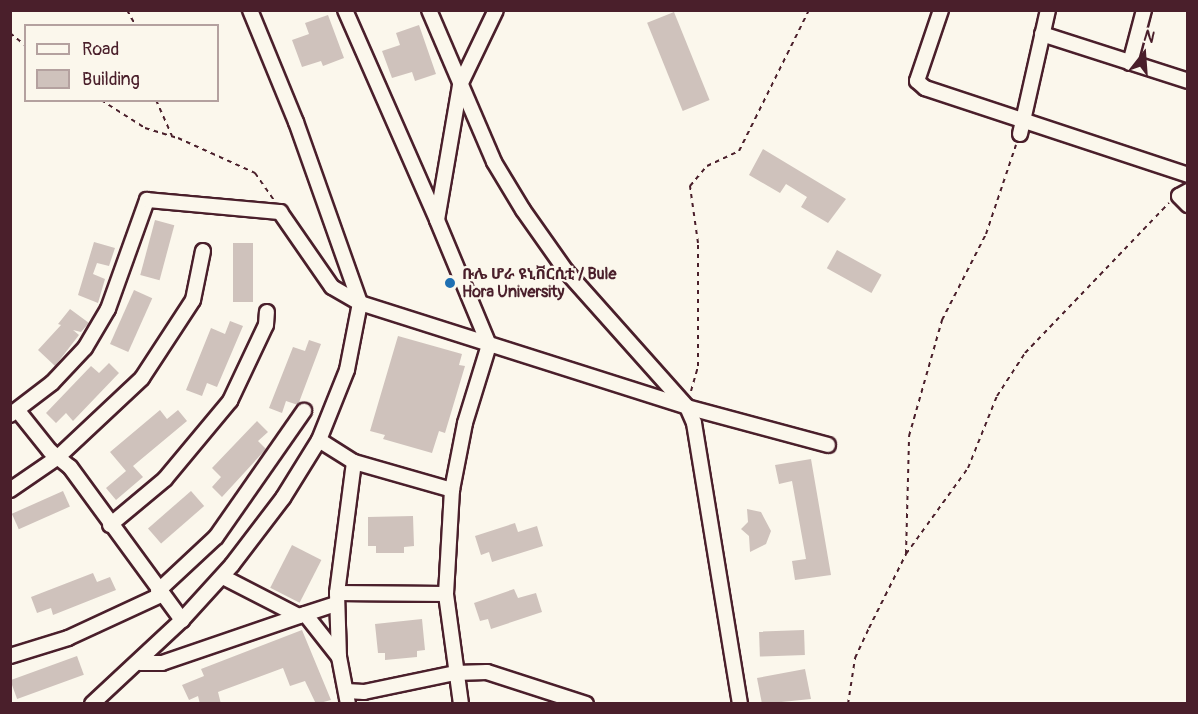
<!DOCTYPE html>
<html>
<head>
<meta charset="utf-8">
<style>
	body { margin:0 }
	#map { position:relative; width:1198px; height:714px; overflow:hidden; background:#fbf7ec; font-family:Pangolin,"Noto Sans Ethiopic",sans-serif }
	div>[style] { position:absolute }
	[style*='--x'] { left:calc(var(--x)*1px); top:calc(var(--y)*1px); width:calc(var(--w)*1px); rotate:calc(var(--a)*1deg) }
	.building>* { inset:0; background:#cfc2bc; transform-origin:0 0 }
	.path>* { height:2px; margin-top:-1px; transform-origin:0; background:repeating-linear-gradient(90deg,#4a1f2b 0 4.5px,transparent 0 9px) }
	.roads { filter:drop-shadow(2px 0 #4a1f2b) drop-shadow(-2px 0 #4a1f2b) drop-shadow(0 2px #4a1f2b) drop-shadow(0 -2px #4a1f2b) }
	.minor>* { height:14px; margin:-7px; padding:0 7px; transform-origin:7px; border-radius:7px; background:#fbf7ec }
	.dots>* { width:16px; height:16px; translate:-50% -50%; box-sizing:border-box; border:3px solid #fbf7ec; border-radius:50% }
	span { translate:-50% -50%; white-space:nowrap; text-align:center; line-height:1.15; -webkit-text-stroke:4.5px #fbf7ec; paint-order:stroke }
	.poi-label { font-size:16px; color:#4a1f2b; font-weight:700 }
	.left { translate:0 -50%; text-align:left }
	.frame { position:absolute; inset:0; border:12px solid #4a1f2b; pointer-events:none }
	.legend { position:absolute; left:24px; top:24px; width:195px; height:78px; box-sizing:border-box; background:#fbf7ec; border:2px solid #b4a19f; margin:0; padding:8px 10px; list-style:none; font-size:18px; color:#4a1f2b }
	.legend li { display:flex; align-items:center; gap:12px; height:30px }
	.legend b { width:30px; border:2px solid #b4a19f }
	.north { position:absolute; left:1114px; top:24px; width:60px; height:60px; -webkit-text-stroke:4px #fbf7ec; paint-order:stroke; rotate:17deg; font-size:16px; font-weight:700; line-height:24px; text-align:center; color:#4a1f2b }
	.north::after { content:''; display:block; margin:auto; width:21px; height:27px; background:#4a1f2b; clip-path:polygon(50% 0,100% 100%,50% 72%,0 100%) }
</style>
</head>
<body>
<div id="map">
	<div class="building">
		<i style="left:674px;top:12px;width:95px;height:29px;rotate:68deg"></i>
		<i style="clip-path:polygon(328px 15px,344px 58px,323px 66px,321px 61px,302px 67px,292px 40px,309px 34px,305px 23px)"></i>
		<i style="clip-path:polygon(419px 25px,436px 74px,415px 81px,412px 72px,392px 78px,382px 51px,400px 45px,396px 33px)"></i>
		<i style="clip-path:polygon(763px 149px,846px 199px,828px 223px,801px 207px,807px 197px,786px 184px,780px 193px,749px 175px)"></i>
		<i style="left:155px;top:220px;width:20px;height:57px;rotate:15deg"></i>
		<i style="clip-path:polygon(94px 242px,115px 248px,109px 266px,97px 263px,93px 274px,105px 279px,98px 303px,78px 295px)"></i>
		<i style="left:233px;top:243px;width:20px;height:59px"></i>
		<i style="left:837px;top:250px;width:51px;height:21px;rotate:29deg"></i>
		<i style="left:134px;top:290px;width:20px;height:59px;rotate:24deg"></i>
		<i style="clip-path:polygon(70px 309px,89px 323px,81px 332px,73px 330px,79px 335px,55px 366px,38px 350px,61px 325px,58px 324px)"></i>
		<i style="clip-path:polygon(230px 321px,243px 326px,217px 387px,207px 383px,202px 396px,186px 390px,211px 328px,225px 334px)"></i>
		<i style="clip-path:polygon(398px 336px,462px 354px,459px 365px,465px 366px,445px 433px,439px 431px,432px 453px,383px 439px,385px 435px,370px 431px)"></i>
		<i style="clip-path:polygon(309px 340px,321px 344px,298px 405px,286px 401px,282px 413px,269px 408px,293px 347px,305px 351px)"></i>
		<i style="clip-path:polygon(109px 363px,119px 373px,73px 421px,66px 413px,56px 423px,46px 413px,91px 366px,99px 373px)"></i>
		<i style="clip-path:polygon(160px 410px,167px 419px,178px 410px,187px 421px,133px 466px,143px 477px,116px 500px,106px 488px,126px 471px,110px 452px)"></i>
		<i style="clip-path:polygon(257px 421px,268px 432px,258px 441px,266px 449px,222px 497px,212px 487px,221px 477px,212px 468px)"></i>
		<i style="clip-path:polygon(811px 459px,831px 575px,795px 580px,792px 561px,806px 559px,792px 481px,779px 484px,775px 465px)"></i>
		<i style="left:63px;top:491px;width:17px;height:56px;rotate:66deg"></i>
		<i style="left:191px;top:491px;width:20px;height:57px;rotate:49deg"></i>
		<i style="clip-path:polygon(747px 509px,761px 512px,771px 531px,766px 544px,750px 552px,749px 536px,741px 529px,748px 522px)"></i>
		<i style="clip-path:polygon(413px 516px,414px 546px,404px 547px,404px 553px,376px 553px,376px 546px,368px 546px,368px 517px)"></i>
		<i style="clip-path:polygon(515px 523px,518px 532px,537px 526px,543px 546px,492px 562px,489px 552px,481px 555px,475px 536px)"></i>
		<i style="left:292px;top:545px;width:33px;height:48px;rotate:27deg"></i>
		<i style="clip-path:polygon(93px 573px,97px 582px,110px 577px,116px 590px,53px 615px,51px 608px,37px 613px,31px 597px)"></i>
		<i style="clip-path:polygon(514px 589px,518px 598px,536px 593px,542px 612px,491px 629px,488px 619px,480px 621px,474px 603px)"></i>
		<i style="clip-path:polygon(422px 619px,425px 650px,417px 651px,417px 657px,385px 660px,385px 653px,378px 653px,375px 624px)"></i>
		<i style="clip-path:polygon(302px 630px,331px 700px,316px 704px,305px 681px,290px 686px,283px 668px,218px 692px,221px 704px,200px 704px,198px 696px,189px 700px,182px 685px,204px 676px,201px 669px)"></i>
		<i style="left:804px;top:630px;width:25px;height:45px;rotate:88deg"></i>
		<i style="left:77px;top:656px;width:20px;height:71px;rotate:70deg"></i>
		<i style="clip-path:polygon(805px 669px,811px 699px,762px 704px,757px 678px)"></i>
	</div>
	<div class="path">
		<i style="--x:127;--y:10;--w:18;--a:61"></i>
		<i style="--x:10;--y:33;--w:21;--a:39"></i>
		<i style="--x:101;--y:100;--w:52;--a:32.5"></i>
		<i style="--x:145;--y:128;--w:34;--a:17"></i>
		<i style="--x:178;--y:138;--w:85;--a:24.4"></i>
		<i style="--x:255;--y:173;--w:32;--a:55"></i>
		<i style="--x:156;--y:100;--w:39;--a:66"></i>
		<i style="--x:691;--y:391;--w:26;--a:-74"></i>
		<i style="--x:698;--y:366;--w:123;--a:-90"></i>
		<i style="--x:698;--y:243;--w:58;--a:-98"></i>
		<i style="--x:690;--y:186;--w:26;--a:-50"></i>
		<i style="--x:707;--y:166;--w:35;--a:-25"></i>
		<i style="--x:739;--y:151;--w:157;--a:-63.6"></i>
		<i style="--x:906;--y:554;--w:118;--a:-88.5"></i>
		<i style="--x:909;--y:436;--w:121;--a:-74.1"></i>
		<i style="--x:942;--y:320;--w:97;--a:-62.9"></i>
		<i style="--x:986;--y:234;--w:94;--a:-71.4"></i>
		<i style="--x:848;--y:704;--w:47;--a:-81.3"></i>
		<i style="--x:855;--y:658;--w:33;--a:-65"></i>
		<i style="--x:869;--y:628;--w:83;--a:-63.4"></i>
		<i style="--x:906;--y:554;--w:106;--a:-54.2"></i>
		<i style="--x:968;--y:468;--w:78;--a:-68.1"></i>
		<i style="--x:997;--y:396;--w:51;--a:-56.9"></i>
		<i style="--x:1025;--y:353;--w:208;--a:-46.2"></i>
	</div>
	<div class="roads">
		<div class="minor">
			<i style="--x:250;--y:10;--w:121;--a:67.7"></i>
			<i style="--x:296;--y:122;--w:192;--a:70.5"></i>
			<i style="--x:360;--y:303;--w:343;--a:17.6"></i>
			<i style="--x:687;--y:407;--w:146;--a:15.1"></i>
			<i style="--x:345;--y:10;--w:229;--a:66.3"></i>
			<i style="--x:429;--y:10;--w:165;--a:66.8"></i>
			<i style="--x:494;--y:162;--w:56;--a:58.9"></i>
			<i style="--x:523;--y:210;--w:75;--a:54.8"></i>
			<i style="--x:566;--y:271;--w:182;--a:48.3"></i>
			<i style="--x:687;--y:407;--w:17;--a:66"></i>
			<i style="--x:694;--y:423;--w:285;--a:80.7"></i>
			<i style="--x:941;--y:10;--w:75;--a:108.7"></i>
			<i style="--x:917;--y:81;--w:11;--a:41"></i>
			<i style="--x:925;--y:88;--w:277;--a:18.3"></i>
			<i style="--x:1042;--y:34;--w:153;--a:17.8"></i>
			<i style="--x:1130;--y:63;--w:55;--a:-75.2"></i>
			<i style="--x:1020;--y:134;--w:127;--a:-77.3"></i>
			<i style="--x:1188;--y:191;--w:10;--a:151"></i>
			<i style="--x:1179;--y:196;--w:13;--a:45"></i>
			<i style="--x:18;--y:411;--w:51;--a:51.3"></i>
			<i style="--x:50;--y:451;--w:26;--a:39"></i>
			<i style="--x:70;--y:467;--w:190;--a:53.8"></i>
			<i style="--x:10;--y:415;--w:53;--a:-37.3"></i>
			<i style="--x:52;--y:383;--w:48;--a:-46.7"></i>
			<i style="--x:85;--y:348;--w:45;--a:-59.5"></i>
			<i style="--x:108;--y:309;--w:116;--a:-70.3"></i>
			<i style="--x:147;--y:200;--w:134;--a:5.2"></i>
			<i style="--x:280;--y:212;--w:91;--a:55.3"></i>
			<i style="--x:332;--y:287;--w:32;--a:30"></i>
			<i style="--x:360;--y:303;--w:68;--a:101"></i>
			<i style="--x:347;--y:370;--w:75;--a:111.8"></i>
			<i style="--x:319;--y:440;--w:68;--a:121.8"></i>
			<i style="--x:283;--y:498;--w:84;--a:127.3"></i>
			<i style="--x:232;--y:565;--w:74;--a:132.3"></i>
			<i style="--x:182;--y:620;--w:123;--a:137"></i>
			<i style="--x:319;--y:440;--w:41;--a:32.2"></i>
			<i style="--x:354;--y:462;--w:102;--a:15.9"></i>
			<i style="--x:10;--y:490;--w:58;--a:-34.5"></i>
			<i style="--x:58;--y:457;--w:115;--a:-43.2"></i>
			<i style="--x:142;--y:378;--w:93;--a:-56.8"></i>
			<i style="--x:193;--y:300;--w:50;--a:-78.5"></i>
			<i style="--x:110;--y:525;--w:72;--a:-39.9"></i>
			<i style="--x:165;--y:479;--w:102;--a:-50.2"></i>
			<i style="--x:230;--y:401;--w:84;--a:-64.7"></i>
			<i style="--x:266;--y:325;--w:13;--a:-86"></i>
			<i style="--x:223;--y:577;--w:85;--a:27.2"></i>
			<i style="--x:299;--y:616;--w:39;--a:-18"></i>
			<i style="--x:158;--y:591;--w:79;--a:-43"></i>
			<i style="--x:216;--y:537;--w:154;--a:-55.1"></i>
			<i style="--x:337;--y:593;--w:109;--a:0.5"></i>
			<i style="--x:305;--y:614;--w:55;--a:51.7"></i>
			<i style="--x:10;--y:656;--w:61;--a:-17.2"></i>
			<i style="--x:68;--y:638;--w:102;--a:-24.8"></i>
			<i style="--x:140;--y:663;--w:22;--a:0"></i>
			<i style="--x:162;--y:663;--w:145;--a:-18.9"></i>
			<i style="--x:346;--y:691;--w:18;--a:3"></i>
			<i style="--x:364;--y:692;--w:93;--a:-11.8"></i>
			<i style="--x:455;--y:673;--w:32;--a:-2"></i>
			<i style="--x:487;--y:672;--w:104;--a:17.9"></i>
			<i style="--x:348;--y:704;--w:48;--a:-100.8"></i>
			<i style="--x:339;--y:657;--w:64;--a:-91.8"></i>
			<i style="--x:337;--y:593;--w:132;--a:-82.6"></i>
			<i style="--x:461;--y:704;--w:111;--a:-97.8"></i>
			<i style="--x:446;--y:594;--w:104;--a:-86.7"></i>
			<i style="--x:452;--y:490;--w:68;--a:-79"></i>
			<i style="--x:465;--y:423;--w:82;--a:-72.9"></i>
			<i style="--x:489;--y:345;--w:135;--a:-112.6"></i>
			<i style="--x:437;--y:220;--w:137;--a:-80.3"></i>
			<i style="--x:460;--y:85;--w:83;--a:-64.4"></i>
		</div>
	</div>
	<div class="dots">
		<i style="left:450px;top:283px;background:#1f6fb2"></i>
	</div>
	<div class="poi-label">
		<span class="left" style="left:462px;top:283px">ቡሌ ሆራ ዩኒቨርሲቲ / Bule<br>Hora University</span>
	</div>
	<div class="frame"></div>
	<ul class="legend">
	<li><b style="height:8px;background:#fbf7ec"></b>Road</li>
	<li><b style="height:16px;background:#cfc2bc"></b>Building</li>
	</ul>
	<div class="north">N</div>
</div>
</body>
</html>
